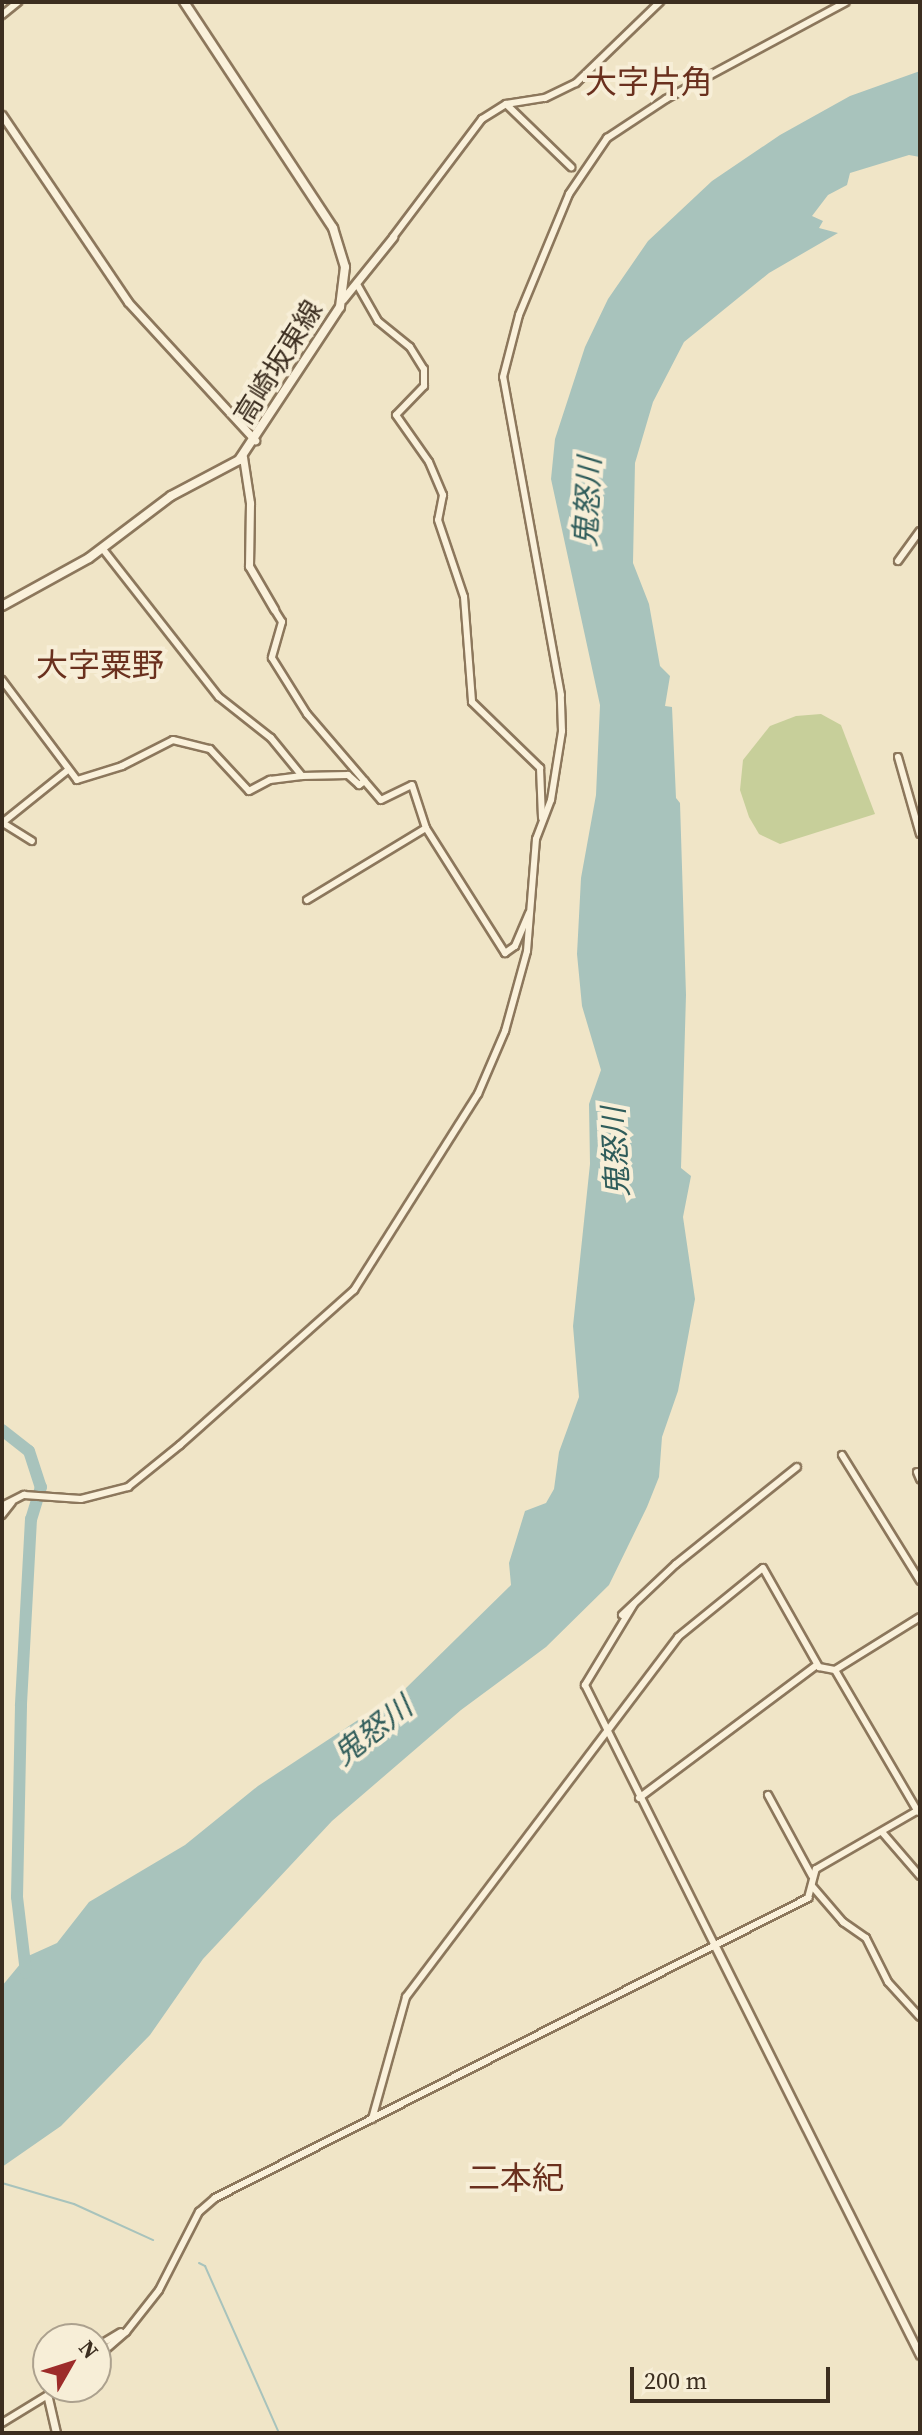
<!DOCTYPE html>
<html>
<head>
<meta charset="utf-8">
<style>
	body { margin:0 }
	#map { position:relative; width:922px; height:2435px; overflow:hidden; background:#f0e5c7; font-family:"Source Serif 4","Noto Sans JP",serif }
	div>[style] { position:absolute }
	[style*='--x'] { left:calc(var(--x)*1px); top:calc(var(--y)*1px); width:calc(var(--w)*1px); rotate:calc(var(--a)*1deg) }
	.green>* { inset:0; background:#c7cf9a }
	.water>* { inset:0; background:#a8c3bc }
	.stream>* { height:2px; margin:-1px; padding:0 1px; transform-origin:1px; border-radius:1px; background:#a8c3bc }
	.river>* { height:12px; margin:-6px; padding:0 6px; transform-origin:6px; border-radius:6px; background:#a8c3bc }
	.roads { filter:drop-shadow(2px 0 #8c775c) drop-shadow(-2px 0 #8c775c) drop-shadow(0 2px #8c775c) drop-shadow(0 -2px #8c775c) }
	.minor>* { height:6px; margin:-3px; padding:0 3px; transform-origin:3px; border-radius:3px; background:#faf1db }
	.tertiary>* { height:7px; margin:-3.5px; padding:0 3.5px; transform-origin:3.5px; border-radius:3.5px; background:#faf1db }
	.secondary>* { height:8px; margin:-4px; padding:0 4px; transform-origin:4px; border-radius:4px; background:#faf1db }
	span { translate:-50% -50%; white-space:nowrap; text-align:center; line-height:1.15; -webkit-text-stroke:8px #f7eed7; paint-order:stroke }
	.street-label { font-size:28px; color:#3c2e20 }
	.water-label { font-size:30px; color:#2f5c5a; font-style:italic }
	.quarter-label { font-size:32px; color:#6a301e }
	.frame { position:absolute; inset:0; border:4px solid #3c2e20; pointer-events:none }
	.north { position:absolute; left:32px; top:2323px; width:80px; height:80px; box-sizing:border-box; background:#f7eed7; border:2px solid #aca18e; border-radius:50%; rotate:51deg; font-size:22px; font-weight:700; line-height:32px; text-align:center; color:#3c2e20 }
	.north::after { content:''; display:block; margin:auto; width:28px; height:36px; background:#9d2c2a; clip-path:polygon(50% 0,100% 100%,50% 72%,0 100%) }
	.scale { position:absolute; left:630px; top:2367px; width:200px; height:36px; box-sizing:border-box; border:4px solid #3c2e20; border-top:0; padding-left:10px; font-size:24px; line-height:28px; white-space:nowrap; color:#3c2e20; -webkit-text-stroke:6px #f7eed7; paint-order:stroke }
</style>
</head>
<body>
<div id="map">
	<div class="green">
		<i style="clip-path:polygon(821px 714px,841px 725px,875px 814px,780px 844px,759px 834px,749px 817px,740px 790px,743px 760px,770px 726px,796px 716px)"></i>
	</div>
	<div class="water">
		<i style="clip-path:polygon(920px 71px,920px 157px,909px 155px,850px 173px,847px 185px,828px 195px,812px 216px,823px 221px,819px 228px,838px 233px,769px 273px,684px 342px,653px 402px,635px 463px,633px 563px,649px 604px,660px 666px,670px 676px,665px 706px,672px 707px,676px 798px,680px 803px,686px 995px,681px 1168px,691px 1176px,683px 1217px,695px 1299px,678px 1391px,662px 1437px,659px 1477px,647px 1507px,609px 1585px,546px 1647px,461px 1710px,332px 1821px,203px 1959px,150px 2035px,61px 2126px,2px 2167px,2px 1986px,26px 1957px,57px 1943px,89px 1902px,185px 1845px,258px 1786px,405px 1689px,511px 1585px,509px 1563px,525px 1511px,546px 1503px,554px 1489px,559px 1452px,579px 1397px,573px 1326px,590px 1164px,589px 1104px,601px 1070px,582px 1006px,577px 954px,581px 878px,596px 795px,600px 705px,551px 479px,555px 439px,585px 347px,608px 299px,648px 241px,712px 181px,780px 135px,850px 96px)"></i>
	</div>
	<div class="stream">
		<i style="--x:2;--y:2183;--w:75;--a:16.3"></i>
		<i style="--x:74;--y:2204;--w:87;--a:24.5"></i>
		<i style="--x:199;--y:2263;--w:7;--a:27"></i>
		<i style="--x:205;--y:2266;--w:183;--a:66.1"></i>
	</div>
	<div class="river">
		<i style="--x:2;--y:1430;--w:34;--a:38"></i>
		<i style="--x:29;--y:1451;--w:38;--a:72"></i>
		<i style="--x:41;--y:1487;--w:34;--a:107"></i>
		<i style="--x:31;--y:1519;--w:187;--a:93.1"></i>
		<i style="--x:21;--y:1706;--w:191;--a:91.2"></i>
		<i style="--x:17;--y:1897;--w:76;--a:83.2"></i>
	</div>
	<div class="roads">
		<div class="minor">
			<i style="--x:2;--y:15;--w:21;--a:-39"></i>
			<i style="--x:506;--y:104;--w:91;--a:44.1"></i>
			<i style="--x:393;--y:237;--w:148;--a:-53"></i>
			<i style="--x:482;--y:119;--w:28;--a:-32"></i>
			<i style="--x:506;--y:104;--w:39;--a:-9"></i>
			<i style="--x:545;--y:98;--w:34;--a:-26"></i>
			<i style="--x:576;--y:83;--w:117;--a:-44"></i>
			<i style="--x:358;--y:286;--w:40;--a:60.3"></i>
			<i style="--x:378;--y:321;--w:41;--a:39.1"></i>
			<i style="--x:410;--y:347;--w:26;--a:58"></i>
			<i style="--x:424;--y:369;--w:17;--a:90"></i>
			<i style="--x:424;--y:386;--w:40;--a:134"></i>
			<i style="--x:396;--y:415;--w:57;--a:54.9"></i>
			<i style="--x:429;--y:462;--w:36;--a:67"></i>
			<i style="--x:443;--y:495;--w:25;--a:101"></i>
			<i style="--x:438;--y:520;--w:81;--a:71.3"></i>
			<i style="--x:464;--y:597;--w:105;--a:85.6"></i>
			<i style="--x:472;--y:702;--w:95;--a:44.1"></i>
			<i style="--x:540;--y:768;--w:50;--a:87.7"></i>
			<i style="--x:102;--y:548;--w:189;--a:51.9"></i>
			<i style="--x:219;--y:697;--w:66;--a:38.3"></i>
			<i style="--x:271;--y:738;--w:49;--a:50.8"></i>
			<i style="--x:898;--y:561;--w:37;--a:-54"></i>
			<i style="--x:274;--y:609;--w:15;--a:58"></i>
			<i style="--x:282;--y:622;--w:37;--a:106"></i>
			<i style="--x:272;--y:658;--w:66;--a:58"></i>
			<i style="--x:307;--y:714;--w:113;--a:49.3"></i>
			<i style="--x:381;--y:800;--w:34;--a:-26"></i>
			<i style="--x:412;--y:785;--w:45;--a:72"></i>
			<i style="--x:2;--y:680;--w:125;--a:53.1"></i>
			<i style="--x:77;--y:780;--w:47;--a:-17.3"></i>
			<i style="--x:122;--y:766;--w:57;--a:-27"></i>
			<i style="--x:173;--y:740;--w:38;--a:14"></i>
			<i style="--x:210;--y:749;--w:57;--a:47.1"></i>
			<i style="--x:249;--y:791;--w:24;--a:-28"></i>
			<i style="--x:270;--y:780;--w:32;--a:-7"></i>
			<i style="--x:302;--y:776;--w:46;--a:-1.2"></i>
			<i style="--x:348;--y:775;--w:15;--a:42"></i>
			<i style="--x:359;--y:785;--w:7;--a:-34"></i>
			<i style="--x:898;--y:757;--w:80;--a:74.1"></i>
			<i style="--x:2;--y:823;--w:85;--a:-38.8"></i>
			<i style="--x:3;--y:823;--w:34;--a:32"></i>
			<i style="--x:307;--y:900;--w:139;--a:-31.2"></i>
			<i style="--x:426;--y:828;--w:148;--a:57.7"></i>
			<i style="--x:505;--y:953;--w:12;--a:-35"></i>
			<i style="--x:515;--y:946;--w:36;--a:-67"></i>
			<i style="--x:842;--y:1455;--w:148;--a:58.2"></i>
			<i style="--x:917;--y:1472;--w:8;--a:67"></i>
			<i style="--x:2;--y:1506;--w:25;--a:-27"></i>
			<i style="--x:24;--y:1495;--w:57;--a:4"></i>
			<i style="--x:81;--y:1499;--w:49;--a:-14.3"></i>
			<i style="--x:128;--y:1487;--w:67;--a:-38.9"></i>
			<i style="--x:180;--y:1445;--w:233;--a:-41.7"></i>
			<i style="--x:354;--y:1290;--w:232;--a:-57.7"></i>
			<i style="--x:478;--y:1094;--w:69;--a:-66.8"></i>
			<i style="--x:505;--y:1031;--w:83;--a:-74.6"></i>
			<i style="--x:527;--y:951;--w:112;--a:-85.4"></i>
			<i style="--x:536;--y:839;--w:42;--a:-69"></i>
			<i style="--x:551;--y:800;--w:70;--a:-80.9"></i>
			<i style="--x:562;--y:731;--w:36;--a:-92"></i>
			<i style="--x:561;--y:695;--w:323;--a:-100.3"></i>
			<i style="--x:503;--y:377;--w:64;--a:-75.5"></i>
			<i style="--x:519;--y:315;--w:131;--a:-67.5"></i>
			<i style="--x:569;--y:194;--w:68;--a:-55.8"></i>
			<i style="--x:607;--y:138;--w:71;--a:-33.5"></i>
			<i style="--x:666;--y:99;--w:204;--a:-28.3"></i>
			<i style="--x:2;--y:1515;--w:16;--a:-52"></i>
			<i style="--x:634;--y:1604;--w:95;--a:121.2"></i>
			<i style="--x:585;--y:1685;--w:292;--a:63.5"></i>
			<i style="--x:622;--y:1615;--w:74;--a:-43.4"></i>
			<i style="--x:676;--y:1564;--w:155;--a:-38.7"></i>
			<i style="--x:835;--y:1670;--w:164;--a:59.7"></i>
			<i style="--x:768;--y:1795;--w:92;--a:61.5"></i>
			<i style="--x:639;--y:1798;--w:222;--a:-36.8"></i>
			<i style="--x:882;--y:1832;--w:58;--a:49.2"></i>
			<i style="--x:812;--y:1886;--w:48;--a:49.3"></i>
			<i style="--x:843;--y:1922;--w:28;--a:35"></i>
			<i style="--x:866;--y:1938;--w:49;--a:63.4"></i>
			<i style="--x:888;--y:1982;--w:47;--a:47.6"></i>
			<i style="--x:372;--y:2119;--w:127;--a:-74.4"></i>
			<i style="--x:406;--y:1997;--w:451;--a:-52.9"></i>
			<i style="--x:678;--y:1637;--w:109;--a:-39.1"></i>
			<i style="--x:763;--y:1568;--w:114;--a:60.5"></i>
			<i style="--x:819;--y:1667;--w:16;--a:11"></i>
			<i style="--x:835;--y:1670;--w:100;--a:-31.9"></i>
			<i style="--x:96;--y:2347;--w:29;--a:-31"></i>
			<i style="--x:96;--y:2358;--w:40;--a:-41"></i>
			<i style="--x:126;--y:2332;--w:53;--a:-51.8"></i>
			<i style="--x:159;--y:2290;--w:88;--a:-62.9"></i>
			<i style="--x:199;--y:2212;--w:21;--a:-41"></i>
			<i style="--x:215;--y:2198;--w:665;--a:-26.83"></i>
			<i style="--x:808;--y:1898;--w:30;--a:-75"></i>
			<i style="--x:816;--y:1869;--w:120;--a:-30"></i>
			<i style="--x:2;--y:2423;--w:69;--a:-31.4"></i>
		</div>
		<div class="tertiary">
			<i style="--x:2;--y:115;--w:225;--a:56"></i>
			<i style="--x:128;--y:302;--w:188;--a:47.4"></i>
			<i style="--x:343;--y:299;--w:80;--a:-51.1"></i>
			<i style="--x:243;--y:457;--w:47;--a:81.3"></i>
			<i style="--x:250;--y:503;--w:63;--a:90.9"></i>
			<i style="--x:249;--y:566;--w:50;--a:59.8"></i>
			<i style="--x:715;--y:1946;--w:457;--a:63.4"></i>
			<i style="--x:48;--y:2398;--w:36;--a:77"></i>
		</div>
		<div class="secondary">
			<i style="--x:2;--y:606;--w:99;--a:-28.9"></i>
			<i style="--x:89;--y:558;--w:103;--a:-37.1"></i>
			<i style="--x:171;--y:496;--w:77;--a:-27.9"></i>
			<i style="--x:239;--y:460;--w:183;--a:-56.6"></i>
			<i style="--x:340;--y:307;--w:40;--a:-82.9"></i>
			<i style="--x:345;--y:267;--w:41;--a:-107.1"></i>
			<i style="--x:333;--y:228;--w:271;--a:-123.4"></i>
		</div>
	</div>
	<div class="street-label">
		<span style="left:278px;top:362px;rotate:-58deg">高崎坂東線</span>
	</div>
	<div class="water-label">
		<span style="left:588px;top:502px;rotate:-87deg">鬼怒川</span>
		<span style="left:616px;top:1152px;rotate:-93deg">鬼怒川</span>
		<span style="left:373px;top:1731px;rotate:-38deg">鬼怒川</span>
	</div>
	<div class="quarter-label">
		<span style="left:649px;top:82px">大字片角</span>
		<span style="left:100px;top:665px">大字粟野</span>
		<span style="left:516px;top:2178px">二本紀</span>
	</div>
	<div class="frame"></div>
	<div class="north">N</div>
	<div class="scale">200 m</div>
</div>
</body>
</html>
